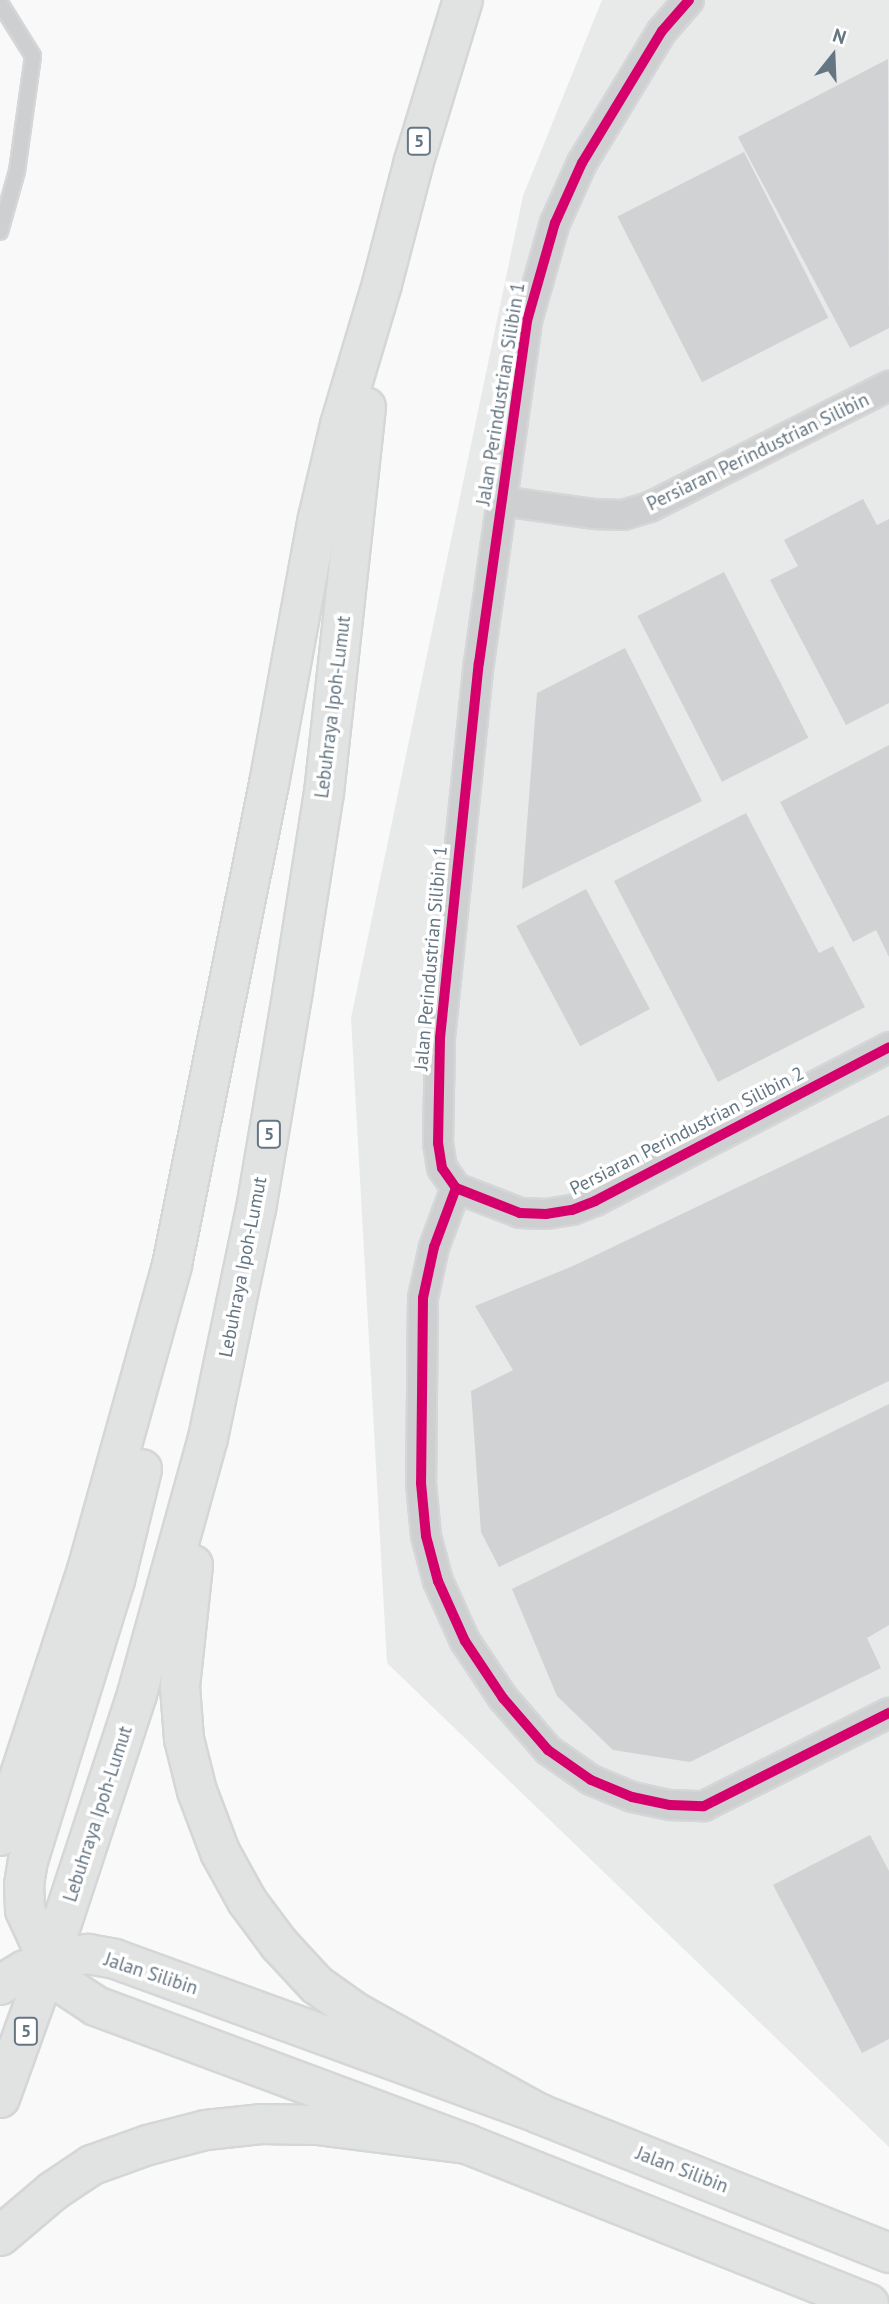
<!DOCTYPE html>
<html>
<head>
<meta charset="utf-8">
<style>
	body { margin:0 }
	#map { position:relative; width:889px; height:2304px; overflow:hidden; background:#f9f9f9; font-family:"PT Sans",sans-serif }
	div>[style] { position:absolute }
	[style*='--x'] { left:calc(var(--x)*1px); top:calc(var(--y)*1px); width:calc(var(--w)*1px); rotate:calc(var(--a)*1deg) }
	.built>* { inset:0; background:#e8e9e9 }
	.building>* { inset:0; background:#d0d2d3; transform-origin:0 0 }
	.roads { filter:drop-shadow(2px 0 #d5d6d7) drop-shadow(-2px 0 #d5d6d7) drop-shadow(0 2px #d5d6d7) drop-shadow(0 -2px #d5d6d7) }
	.service>* { height:14px; margin:-7px; padding:0 7px; transform-origin:7px; border-radius:7px; background:#cecfd0 }
	.minor>* { height:28px; margin:-14px; padding:0 14px; transform-origin:14px; border-radius:14px; background:#cecfd0 }
	.primary>* { height:38px; margin:-19px; padding:0 19px; transform-origin:19px; border-radius:19px; background:#e1e2e2 }
	.trunk>* { height:38px; margin:-19px; padding:0 19px; transform-origin:19px; border-radius:19px; background:#e1e2e2 }
	.cycleway>* { height:10px; margin:-5px; padding:0 5px; transform-origin:5px; border-radius:5px; background:#d6006c }
	span { translate:-50% -50%; white-space:nowrap; text-align:center; line-height:1.15; -webkit-text-stroke:7px #fff; paint-order:stroke }
	.shield-label span { padding:2px 5px; background:#fff; border:2px solid; border-radius:5px; -webkit-text-stroke-width:0 }
	.shield-label { font-size:18px; color:#657683; font-weight:700 }
	.street-label { font-size:19px; color:#657683 }
	.north { position:absolute; left:798px; top:21px; width:70px; height:70px; -webkit-text-stroke:5px #fff; paint-order:stroke; rotate:18deg; font-size:19px; font-weight:700; line-height:28px; text-align:center; color:#657683 }
	.north::after { content:''; display:block; margin:auto; width:24px; height:32px; background:#657683; clip-path:polygon(50% 0,100% 100%,50% 72%,0 100%) }
</style>
</head>
<body>
<div id="map">
	<div class="built">
		<i style="clip-path:polygon(602px 0,889px 0,889px 2147px,387px 1663px,351px 1018px,523px 196px)"></i>
	</div>
	<div class="building">
		<i style="clip-path:polygon(888px 59px,889px 328px,850px 348px,738px 137px)"></i>
		<i style="left:744px;top:152px;width:186px;height:142px;rotate:63deg"></i>
		<i style="clip-path:polygon(863px 499px,877px 525px,889px 519px,889px 703px,846px 725px,770px 580px,798px 566px,784px 540px)"></i>
		<i style="left:724px;top:572px;width:186px;height:97px;rotate:63deg"></i>
		<i style="clip-path:polygon(625px 648px,702px 801px,522px 889px,537px 693px)"></i>
		<i style="clip-path:polygon(889px 745px,889px 957px,876px 930px,853px 942px,780px 802px)"></i>
		<i style="clip-path:polygon(746px 813px,819px 953px,833px 946px,865px 1007px,718px 1082px,614px 881px)"></i>
		<i style="left:586px;top:889px;width:136px;height:79px;rotate:62deg"></i>
		<i style="clip-path:polygon(889px 1115px,889px 1381px,499px 1567px,481px 1532px,471px 1391px,513px 1370px,475px 1306px,573px 1266px)"></i>
		<i style="clip-path:polygon(889px 1404px,889px 1625px,867px 1638px,881px 1668px,690px 1762px,613px 1750px,557px 1696px,512px 1589px)"></i>
		<i style="clip-path:polygon(870px 1835px,889px 1871px,889px 2039px,862px 2053px,773px 1885px)"></i>
	</div>
	<div class="roads">
		<div class="service">
			<i style="--x:0;--y:3;--w:62;--a:58.1"></i>
			<i style="--x:33;--y:56;--w:116;--a:97.9"></i>
			<i style="--x:17;--y:171;--w:63;--a:105.6"></i>
		</div>
		<div class="minor">
			<i style="--x:501;--y:501;--w:93;--a:8"></i>
			<i style="--x:593;--y:514;--w:30;--a:2"></i>
			<i style="--x:623;--y:515;--w:28;--a:-17"></i>
			<i style="--x:650;--y:507;--w:268;--a:-26.9"></i>
			<i style="--x:456;--y:1188;--w:24;--a:-125"></i>
			<i style="--x:442;--y:1168;--w:25;--a:-99"></i>
			<i style="--x:438;--y:1143;--w:105;--a:-88.9"></i>
			<i style="--x:440;--y:1038;--w:377;--a:-84.1"></i>
			<i style="--x:479;--y:663;--w:345;--a:-82"></i>
			<i style="--x:527;--y:321;--w:102;--a:-74.1"></i>
			<i style="--x:555;--y:223;--w:66;--a:-65.8"></i>
			<i style="--x:582;--y:163;--w:154;--a:-58.8"></i>
			<i style="--x:662;--y:31;--w:41;--a:-48.9"></i>
			<i style="--x:456;--y:1188;--w:63;--a:110.4"></i>
			<i style="--x:434;--y:1247;--w:52;--a:102.2"></i>
			<i style="--x:423;--y:1298;--w:185;--a:90.6"></i>
			<i style="--x:421;--y:1483;--w:53;--a:84.6"></i>
			<i style="--x:426;--y:1536;--w:47;--a:75.1"></i>
			<i style="--x:438;--y:1581;--w:66;--a:65.8"></i>
			<i style="--x:465;--y:1641;--w:69;--a:56.3"></i>
			<i style="--x:503;--y:1698;--w:69;--a:49.1"></i>
			<i style="--x:548;--y:1750;--w:52;--a:34.9"></i>
			<i style="--x:591;--y:1780;--w:44;--a:22.5"></i>
			<i style="--x:632;--y:1797;--w:39;--a:12"></i>
			<i style="--x:670;--y:1805;--w:34;--a:2"></i>
			<i style="--x:704;--y:1806;--w:207;--a:-26.7"></i>
			<i style="--x:456;--y:1188;--w:69;--a:21.3"></i>
			<i style="--x:520;--y:1213;--w:26;--a:2"></i>
			<i style="--x:546;--y:1214;--w:26;--a:-9"></i>
			<i style="--x:572;--y:1210;--w:25;--a:-21"></i>
			<i style="--x:595;--y:1201;--w:332;--a:-27.6"></i>
		</div>
		<div class="primary">
			<i style="--x:869;--y:2304;--w:433;--a:-158.3"></i>
			<i style="--x:467;--y:2144;--w:396;--a:-159.6"></i>
			<i style="--x:96;--y:2006;--w:42;--a:-146.7"></i>
			<i style="--x:61;--y:1983;--w:24;--a:-120"></i>
			<i style="--x:49;--y:1962;--w:40;--a:-12"></i>
			<i style="--x:88;--y:1954;--w:27;--a:10"></i>
			<i style="--x:115;--y:1959;--w:452;--a:20"></i>
			<i style="--x:540;--y:2114;--w:376;--a:21.7"></i>
		</div>
		<div class="trunk">
			<i style="--x:193;--y:1565;--w:123;--a:96.1"></i>
			<i style="--x:180;--y:1687;--w:52;--a:85.6"></i>
			<i style="--x:184;--y:1739;--w:54;--a:76"></i>
			<i style="--x:197;--y:1791;--w:65;--a:69.3"></i>
			<i style="--x:220;--y:1852;--w:56;--a:61.1"></i>
			<i style="--x:247;--y:1901;--w:54;--a:53.3"></i>
			<i style="--x:279;--y:1944;--w:56;--a:47.2"></i>
			<i style="--x:317;--y:1985;--w:47;--a:35.4"></i>
			<i style="--x:355;--y:2012;--w:211;--a:28.9"></i>
			<i style="--x:0;--y:1836;--w:280;--a:-71.9"></i>
			<i style="--x:87;--y:1570;--w:317;--a:-74.4"></i>
			<i style="--x:172;--y:1265;--w:491;--a:-78.6"></i>
			<i style="--x:269;--y:784;--w:270;--a:-79.6"></i>
			<i style="--x:318;--y:518;--w:96;--a:-76.7"></i>
			<i style="--x:340;--y:425;--w:147;--a:-73.4"></i>
			<i style="--x:382;--y:284;--w:127;--a:-75.4"></i>
			<i style="--x:414;--y:161;--w:168;--a:-73.1"></i>
			<i style="--x:49;--y:1962;--w:57;--a:-114.8"></i>
			<i style="--x:25;--y:1910;--w:25;--a:-92"></i>
			<i style="--x:24;--y:1885;--w:24;--a:-81"></i>
			<i style="--x:28;--y:1861;--w:294;--a:-72.8"></i>
			<i style="--x:115;--y:1580;--w:114;--a:-76.3"></i>
			<i style="--x:0;--y:1985;--w:29;--a:-31"></i>
			<i style="--x:25;--y:1970;--w:25;--a:-18"></i>
			<i style="--x:0;--y:2098;--w:145;--a:-70.2"></i>
			<i style="--x:49;--y:1962;--w:282;--a:-71.8"></i>
			<i style="--x:137;--y:1694;--w:266;--a:-74.5"></i>
			<i style="--x:208;--y:1438;--w:234;--a:-78.2"></i>
			<i style="--x:256;--y:1209;--w:222;--a:-80.4"></i>
			<i style="--x:293;--y:990;--w:199;--a:-81.1"></i>
			<i style="--x:324;--y:793;--w:388;--a:-83.8"></i>
			<i style="--x:0;--y:2236;--w:70;--a:-40.3"></i>
			<i style="--x:53;--y:2191;--w:47;--a:-33.7"></i>
			<i style="--x:92;--y:2165;--w:59;--a:-19.7"></i>
			<i style="--x:148;--y:2145;--w:60;--a:-14.5"></i>
			<i style="--x:206;--y:2130;--w:55;--a:-6.2"></i>
			<i style="--x:261;--y:2124;--w:56;--a:1"></i>
			<i style="--x:317;--y:2125;--w:151;--a:7.2"></i>
		</div>
	</div>
	<div class="cycleway">
		<i style="--x:456;--y:1188;--w:24;--a:-125"></i>
		<i style="--x:442;--y:1168;--w:25;--a:-99"></i>
		<i style="--x:438;--y:1143;--w:105;--a:-88.9"></i>
		<i style="--x:440;--y:1038;--w:377;--a:-84.1"></i>
		<i style="--x:479;--y:663;--w:345;--a:-82"></i>
		<i style="--x:527;--y:321;--w:102;--a:-74.1"></i>
		<i style="--x:555;--y:223;--w:66;--a:-65.8"></i>
		<i style="--x:582;--y:163;--w:154;--a:-58.8"></i>
		<i style="--x:662;--y:31;--w:41;--a:-48.9"></i>
		<i style="--x:456;--y:1188;--w:63;--a:110.4"></i>
		<i style="--x:434;--y:1247;--w:52;--a:102.2"></i>
		<i style="--x:423;--y:1298;--w:185;--a:90.6"></i>
		<i style="--x:421;--y:1483;--w:53;--a:84.6"></i>
		<i style="--x:426;--y:1536;--w:47;--a:75.1"></i>
		<i style="--x:438;--y:1581;--w:66;--a:65.8"></i>
		<i style="--x:465;--y:1641;--w:69;--a:56.3"></i>
		<i style="--x:503;--y:1698;--w:69;--a:49.1"></i>
		<i style="--x:548;--y:1750;--w:52;--a:34.9"></i>
		<i style="--x:591;--y:1780;--w:44;--a:22.5"></i>
		<i style="--x:632;--y:1797;--w:39;--a:12"></i>
		<i style="--x:670;--y:1805;--w:34;--a:2"></i>
		<i style="--x:704;--y:1806;--w:207;--a:-26.7"></i>
		<i style="--x:456;--y:1188;--w:69;--a:21.3"></i>
		<i style="--x:520;--y:1213;--w:26;--a:2"></i>
		<i style="--x:546;--y:1214;--w:26;--a:-9"></i>
		<i style="--x:572;--y:1210;--w:25;--a:-21"></i>
		<i style="--x:595;--y:1201;--w:332;--a:-27.6"></i>
	</div>
	<div class="shield-label">
		<span style="left:419px;top:141px">5</span>
		<span style="left:269px;top:1134px">5</span>
		<span style="left:26px;top:2031px">5</span>
	</div>
	<div class="street-label">
		<span style="left:501px;top:394px;rotate:-81deg">Jalan Perindustrian Silibin 1</span>
		<span style="left:758px;top:452px;rotate:-26deg">Persiaran Perindustrian Silibin</span>
		<span style="left:333px;top:707px;rotate:-83deg">Lebuhraya Ipoh-Lumut</span>
		<span style="left:431px;top:958px;rotate:-85deg">Jalan Perindustrian Silibin 1</span>
		<span style="left:687px;top:1131px;rotate:-27deg">Persiaran Perindustrian Silibin 2</span>
		<span style="left:243px;top:1267px;rotate:-79deg">Lebuhraya Ipoh-Lumut</span>
		<span style="left:98px;top:1814px;rotate:-72deg">Lebuhraya Ipoh-Lumut</span>
		<span style="left:151px;top:1974px;rotate:18deg">Jalan Silibin</span>
		<span style="left:682px;top:2170px;rotate:21deg">Jalan Silibin</span>
	</div>
	<div class="north">N</div>
</div>
</body>
</html>
